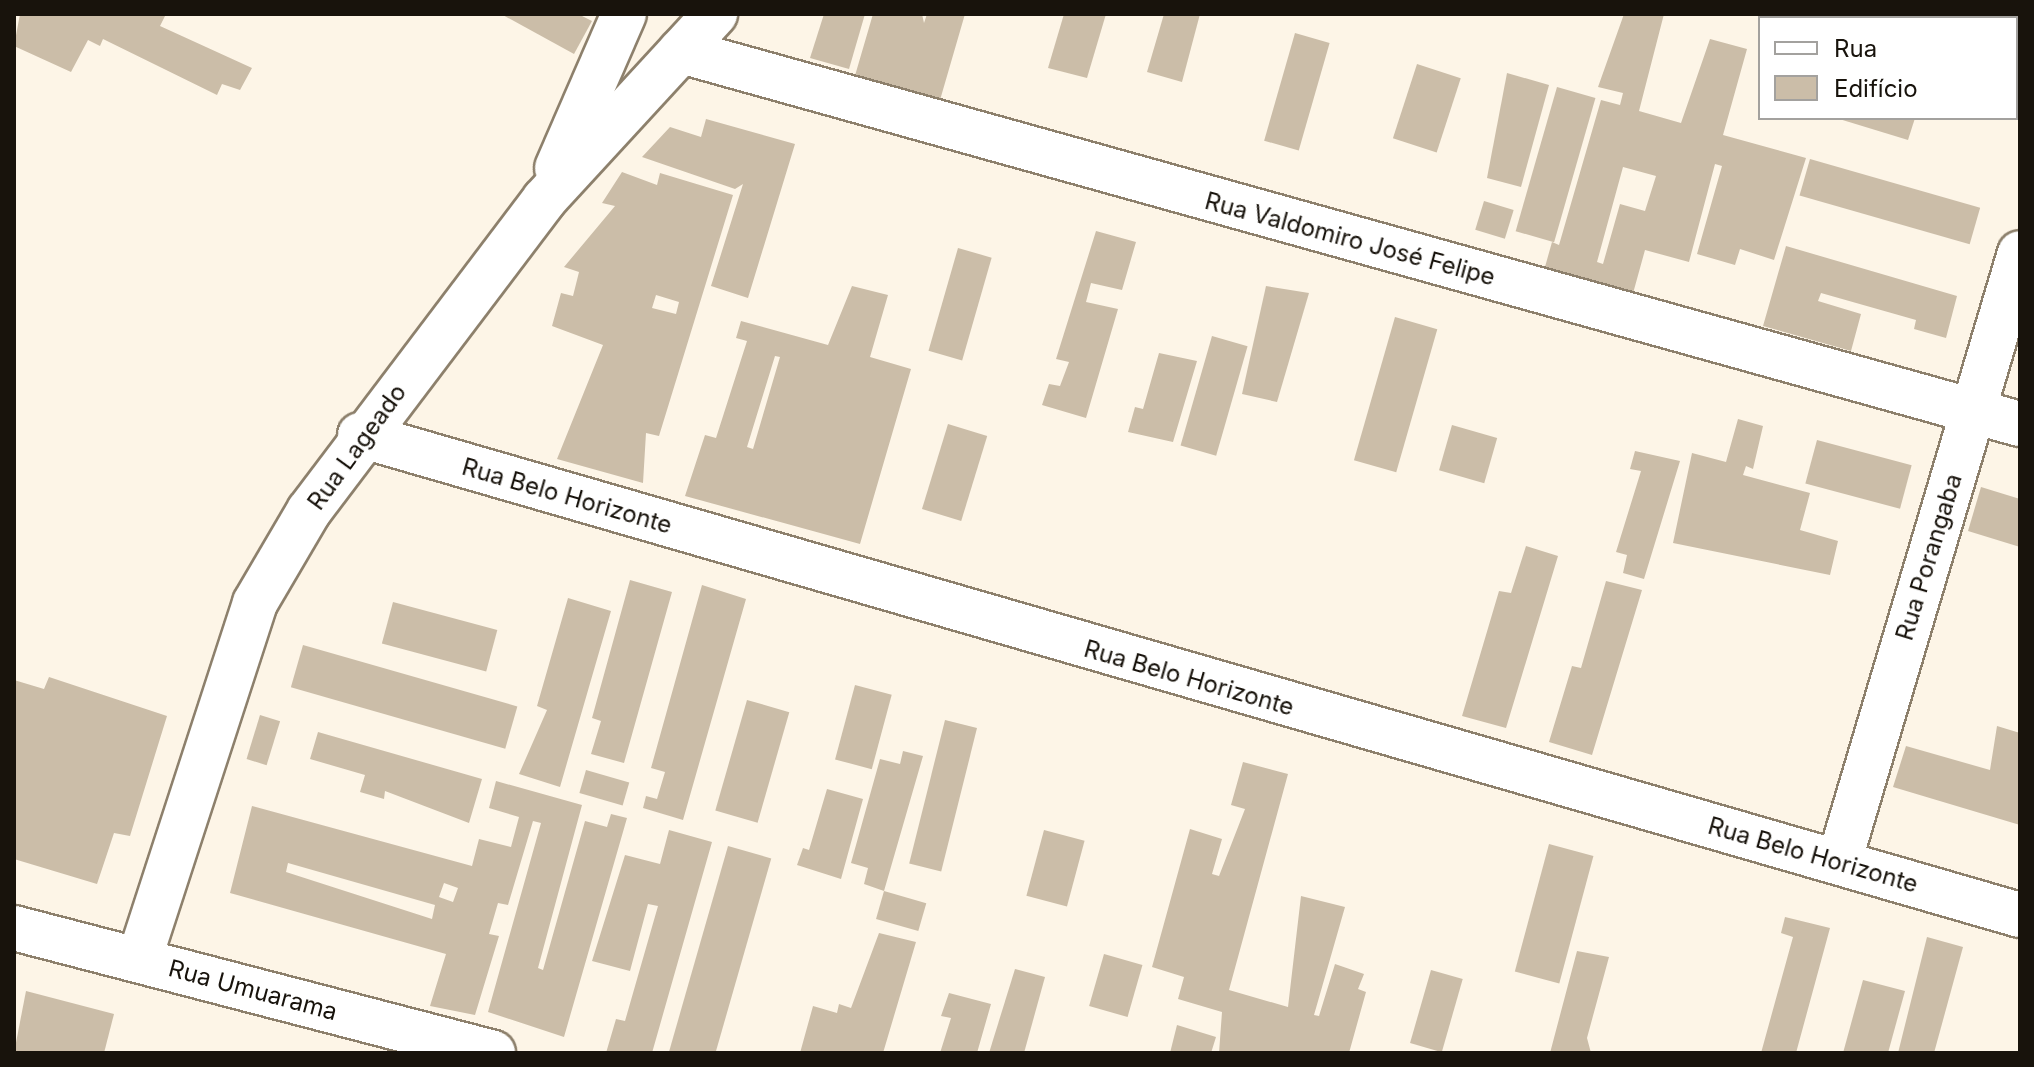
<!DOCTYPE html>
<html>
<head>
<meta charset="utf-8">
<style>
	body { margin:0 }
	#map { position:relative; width:2034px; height:1067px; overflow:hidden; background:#fdf5e7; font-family:Inter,sans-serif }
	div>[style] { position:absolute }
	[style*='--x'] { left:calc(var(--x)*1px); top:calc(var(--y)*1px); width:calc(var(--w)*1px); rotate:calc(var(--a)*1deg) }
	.building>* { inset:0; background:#cbbda8; transform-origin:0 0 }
	.roads { filter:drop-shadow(2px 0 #8d806c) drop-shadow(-2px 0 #8d806c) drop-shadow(0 2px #8d806c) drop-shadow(0 -2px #8d806c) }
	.minor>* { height:44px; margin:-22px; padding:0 22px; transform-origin:22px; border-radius:22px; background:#fff }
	span { translate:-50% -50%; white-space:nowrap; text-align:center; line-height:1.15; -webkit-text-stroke:7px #fff; paint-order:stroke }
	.street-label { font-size:24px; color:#18130c }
	.frame { position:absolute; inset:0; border:16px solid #18130c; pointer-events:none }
	.legend { position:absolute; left:1758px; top:16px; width:260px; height:104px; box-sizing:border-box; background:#fff; border:2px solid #a3a19e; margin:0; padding:10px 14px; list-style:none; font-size:24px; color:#18130c }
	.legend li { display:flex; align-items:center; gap:16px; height:40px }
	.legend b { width:40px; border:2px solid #a3a19e }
</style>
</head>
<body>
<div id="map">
	<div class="building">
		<i style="clip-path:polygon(20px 14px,166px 14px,160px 26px,252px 68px,240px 90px,222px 84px,217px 95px,103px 39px,100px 46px,88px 40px,71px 72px,14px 46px)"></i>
		<i style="clip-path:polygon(501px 14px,578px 14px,592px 21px,574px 54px)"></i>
		<i style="clip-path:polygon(824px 14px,865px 14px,849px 69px,810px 58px)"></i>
		<i style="clip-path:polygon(873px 14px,922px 14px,924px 23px,927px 14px,965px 14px,938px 107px,854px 79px)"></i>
		<i style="clip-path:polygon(1064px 14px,1106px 14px,1087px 78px,1048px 68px)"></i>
		<i style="clip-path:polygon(1164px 14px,1200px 14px,1182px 82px,1147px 72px)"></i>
		<i style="clip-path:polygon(evenodd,1624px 14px,1664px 14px,1639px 111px,1681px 123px,1710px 39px,1747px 49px,1723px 135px,1806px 158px,1774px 260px,1740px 249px,1735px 265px,1697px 254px,1722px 166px,1715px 164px,1689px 262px,1645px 250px,1632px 297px,1543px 274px,1552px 242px,1559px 245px,1601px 100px,1620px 105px,1623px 93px,1598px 87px,1624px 14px,1623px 167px,1656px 176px,1645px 211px,1620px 204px,1603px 264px,1597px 262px,1623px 167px)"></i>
		<i style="left:1295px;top:33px;width:36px;height:112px;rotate:16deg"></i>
		<i style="left:1417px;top:64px;width:46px;height:78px;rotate:18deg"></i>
		<i style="clip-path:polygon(1507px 73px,1549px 85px,1521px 187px,1487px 178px)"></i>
		<i style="left:1557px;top:87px;width:40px;height:150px;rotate:16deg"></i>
		<i style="clip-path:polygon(1836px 118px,1915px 118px,1908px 140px)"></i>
		<i style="clip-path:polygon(706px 119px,795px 144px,748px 298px,711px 286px,743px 184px,735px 189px,642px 157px,670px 127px,701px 137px)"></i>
		<i style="left:1810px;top:159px;width:177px;height:38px;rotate:16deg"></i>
		<i style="clip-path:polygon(evenodd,622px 172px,657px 185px,660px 173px,733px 195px,659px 436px,646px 433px,643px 483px,557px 459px,603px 345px,552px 326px,561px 293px,573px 296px,579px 272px,564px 267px,615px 206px,602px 203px,622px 172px,656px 295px,679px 302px,676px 314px,652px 308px,656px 295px)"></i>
		<i style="left:1484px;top:201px;width:31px;height:30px;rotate:17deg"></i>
		<i style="clip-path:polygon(1096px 231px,1136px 242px,1122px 290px,1091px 283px,1086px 302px,1118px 309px,1086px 418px,1042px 405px,1049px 384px,1060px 386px,1069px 362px,1056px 359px)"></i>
		<i style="clip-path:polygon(1786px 246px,1957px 296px,1946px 338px,1914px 329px,1916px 320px,1821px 293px,1818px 301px,1861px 314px,1851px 351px,1763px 326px)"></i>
		<i style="left:958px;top:248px;width:35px;height:107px;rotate:16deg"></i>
		<i style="clip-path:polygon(evenodd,852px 286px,888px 295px,870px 357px,911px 369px,860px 544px,685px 496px,705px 435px,716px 438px,747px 341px,736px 338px,741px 321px,828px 345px,852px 286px,775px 356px,780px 357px,753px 449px,747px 447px,775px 356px)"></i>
		<i style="clip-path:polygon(1266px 286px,1309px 293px,1277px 402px,1242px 394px)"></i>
		<i style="left:1395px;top:317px;width:44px;height:149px;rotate:16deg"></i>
		<i style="left:1212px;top:336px;width:37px;height:114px;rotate:16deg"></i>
		<i style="clip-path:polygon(1159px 353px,1197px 361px,1173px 442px,1128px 432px,1135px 407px,1143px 409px)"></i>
		<i style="clip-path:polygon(1738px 419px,1763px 426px,1753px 469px,1746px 466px,1743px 475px,1810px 493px,1800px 530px,1838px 541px,1830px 575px,1673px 543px,1692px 453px,1726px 462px)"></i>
		<i style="left:948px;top:424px;width:41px;height:89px;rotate:17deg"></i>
		<i style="left:1452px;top:425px;width:47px;height:47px;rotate:16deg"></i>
		<i style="left:1817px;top:440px;width:98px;height:45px;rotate:15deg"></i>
		<i style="clip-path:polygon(1635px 451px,1680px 461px,1644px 579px,1623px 573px,1627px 555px,1616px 552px,1641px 471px,1630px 469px)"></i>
		<i style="clip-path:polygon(1981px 487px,2020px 499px,2020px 547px,1968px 531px)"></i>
		<i style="clip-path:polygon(1526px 546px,1558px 556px,1506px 728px,1462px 716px,1499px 591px,1511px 593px)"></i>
		<i style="clip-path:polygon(630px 580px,672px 592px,624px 763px,591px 754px,601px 721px,592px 718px)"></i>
		<i style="clip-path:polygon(1606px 581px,1642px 590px,1592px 755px,1549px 742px,1572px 666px,1581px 668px)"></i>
		<i style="clip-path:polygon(702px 585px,746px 599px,683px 820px,643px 808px,646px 796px,657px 799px,665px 772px,651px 768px)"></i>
		<i style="clip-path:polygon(568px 598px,611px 611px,560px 787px,519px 774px,547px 710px,537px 706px)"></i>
		<i style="left:393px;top:602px;width:108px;height:43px;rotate:15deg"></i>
		<i style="left:303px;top:645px;width:223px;height:44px;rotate:16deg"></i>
		<i style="clip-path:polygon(49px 677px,167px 716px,130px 836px,114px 833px,97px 884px,14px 859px,14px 680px,44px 689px)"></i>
		<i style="left:855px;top:685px;width:38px;height:77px;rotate:15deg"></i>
		<i style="left:747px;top:700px;width:44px;height:115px;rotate:16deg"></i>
		<i style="left:260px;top:715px;width:21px;height:46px;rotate:17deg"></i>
		<i style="left:945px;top:720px;width:33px;height:148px;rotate:14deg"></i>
		<i style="clip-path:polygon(1997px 726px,2020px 733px,2020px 825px,1893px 787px,1906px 746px,1990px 770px)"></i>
		<i style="clip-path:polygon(318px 732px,482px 779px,469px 823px,385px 791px,384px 799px,360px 792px,365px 775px,310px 759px)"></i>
		<i style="clip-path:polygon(903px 751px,923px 756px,884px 891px,864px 884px,868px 868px,851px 863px,880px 759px,900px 764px)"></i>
		<i style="clip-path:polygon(1243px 762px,1288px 774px,1229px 990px,1288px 1007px,1301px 896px,1345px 907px,1314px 1015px,1319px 1016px,1335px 964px,1364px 974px,1358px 989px,1366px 992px,1349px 1053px,1219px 1053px,1222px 1012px,1178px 999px,1184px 977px,1152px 967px,1190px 829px,1222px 839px,1212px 874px,1219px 876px,1245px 809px,1231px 805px)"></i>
		<i style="left:586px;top:770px;width:45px;height:24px;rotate:16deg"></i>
		<i style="clip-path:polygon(evenodd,496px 781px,582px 805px,538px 968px,543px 970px,585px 821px,607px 827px,611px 814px,627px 818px,564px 1037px,488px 1012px,541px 823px,533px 821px,508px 905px,498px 903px,489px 934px,499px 936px,475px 1015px,430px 1006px,446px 954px,230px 893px,252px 806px,472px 866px,479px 839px,511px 847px,519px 817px,489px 808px,496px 781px,288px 863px,435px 905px,432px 919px,286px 872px,288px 863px,496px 781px,444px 883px,458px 888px,453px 902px,439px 897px,444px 883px)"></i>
		<i style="clip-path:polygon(827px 789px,863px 799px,841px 879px,797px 865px,803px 848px,809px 850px)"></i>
		<i style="clip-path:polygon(669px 830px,712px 842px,652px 1053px,606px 1053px,616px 1019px,625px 1021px,658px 906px,648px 904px,630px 971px,592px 961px,625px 855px,660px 864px)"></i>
		<i style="left:1044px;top:830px;width:42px;height:68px;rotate:15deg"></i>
		<i style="left:1549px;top:844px;width:46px;height:132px;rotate:15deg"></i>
		<i style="left:728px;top:846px;width:45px;height:215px;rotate:16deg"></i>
		<i style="left:884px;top:891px;width:44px;height:29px;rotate:16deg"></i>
		<i style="clip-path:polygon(1785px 917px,1830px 928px,1796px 1053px,1761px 1053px,1793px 937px,1781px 933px)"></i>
		<i style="clip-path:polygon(879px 933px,916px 942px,883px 1053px,800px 1053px,813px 1006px,837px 1013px,839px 1004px,851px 1008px)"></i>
		<i style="clip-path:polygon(1927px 937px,1963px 947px,1934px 1053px,1898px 1053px)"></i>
		<i style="clip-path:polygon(1577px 951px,1609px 957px,1587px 1038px,1591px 1053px,1550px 1053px)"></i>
		<i style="left:1104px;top:954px;width:40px;height:54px;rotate:16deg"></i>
		<i style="clip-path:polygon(1015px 969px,1045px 977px,1024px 1053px,989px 1053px)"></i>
		<i style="left:1431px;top:970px;width:33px;height:76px;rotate:16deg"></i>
		<i style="clip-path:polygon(1863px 980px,1905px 991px,1888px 1053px,1843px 1053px)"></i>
		<i style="clip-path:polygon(26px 991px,114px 1014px,104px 1053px,14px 1053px)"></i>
		<i style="clip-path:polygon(949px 993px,991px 1004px,977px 1053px,940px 1053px,951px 1018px,941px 1016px)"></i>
		<i style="clip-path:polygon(1177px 1025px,1216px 1037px,1211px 1053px,1170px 1053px)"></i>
	</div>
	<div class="roads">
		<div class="minor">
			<i style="--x:681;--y:51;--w:1390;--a:15.57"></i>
			<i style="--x:557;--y:168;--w:168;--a:-66.5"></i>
			<i style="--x:360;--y:435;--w:1728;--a:16.13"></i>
			<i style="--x:1839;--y:862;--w:635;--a:-73.45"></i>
			<i style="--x:14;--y:928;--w:495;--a:14.6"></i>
			<i style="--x:139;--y:960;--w:375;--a:-72"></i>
			<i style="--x:255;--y:603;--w:107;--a:-59.6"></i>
			<i style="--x:309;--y:511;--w:390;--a:-52.9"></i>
			<i style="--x:544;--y:200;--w:253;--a:-47.4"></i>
		</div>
	</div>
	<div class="street-label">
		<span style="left:1350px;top:239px;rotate:15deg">Rua Valdomiro José Felipe</span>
		<span style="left:357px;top:447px;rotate:-54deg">Rua Lageado</span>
		<span style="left:567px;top:496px;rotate:16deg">Rua Belo Horizonte</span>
		<span style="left:1929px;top:557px;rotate:-73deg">Rua Porangaba</span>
		<span style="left:1189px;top:678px;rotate:16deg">Rua Belo Horizonte</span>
		<span style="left:1813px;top:855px;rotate:16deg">Rua Belo Horizonte</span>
		<span style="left:253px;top:990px;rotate:15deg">Rua Umuarama</span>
	</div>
	<div class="frame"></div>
	<ul class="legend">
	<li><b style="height:10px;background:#fff"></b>Rua</li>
	<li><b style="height:22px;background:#cbbda8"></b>Edifício</li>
	</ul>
</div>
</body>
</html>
